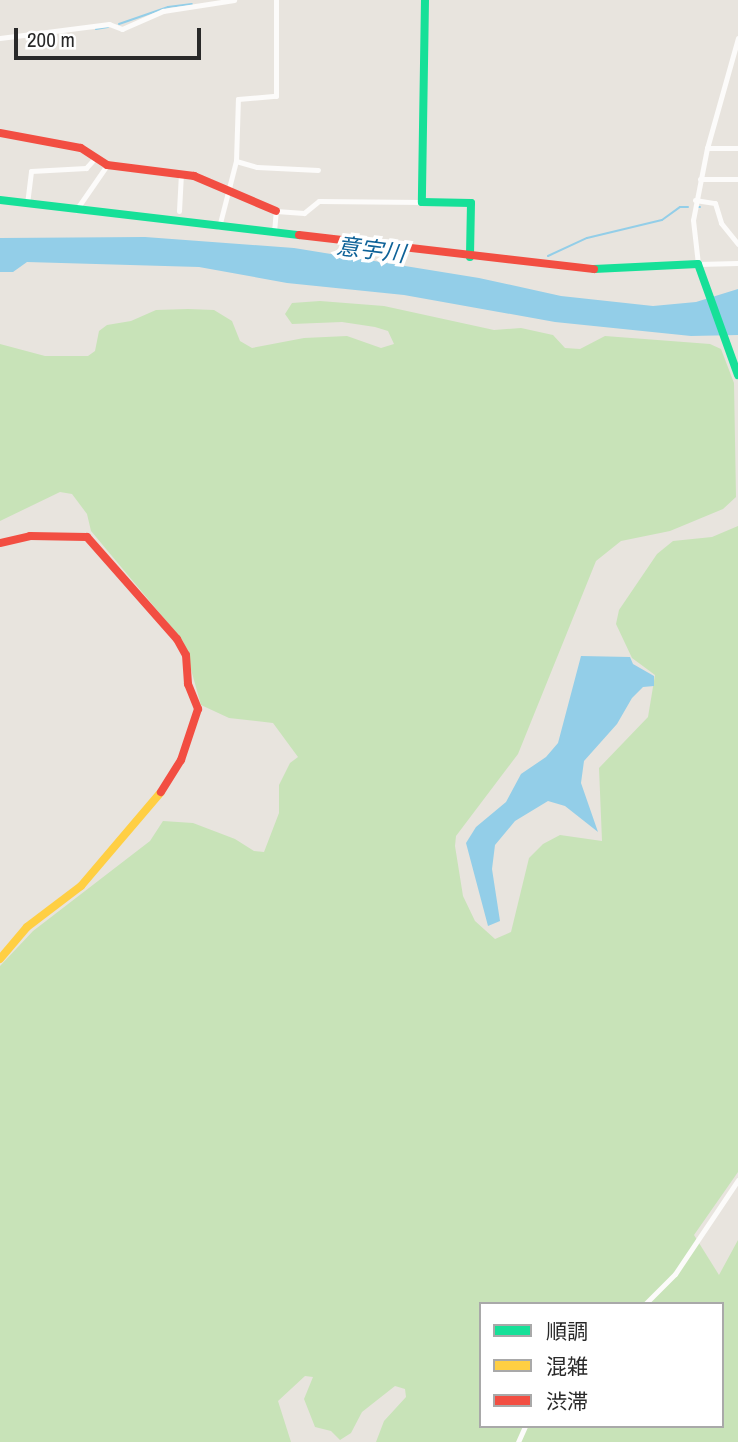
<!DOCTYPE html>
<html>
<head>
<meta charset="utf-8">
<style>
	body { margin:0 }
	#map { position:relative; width:738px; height:1442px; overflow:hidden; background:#e8e4de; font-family:"Archivo Narrow","Noto Sans JP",sans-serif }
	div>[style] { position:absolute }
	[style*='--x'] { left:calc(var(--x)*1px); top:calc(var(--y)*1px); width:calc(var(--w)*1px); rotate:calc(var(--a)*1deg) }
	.green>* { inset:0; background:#c8e3b8 }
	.water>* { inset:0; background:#93cee8 }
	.stream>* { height:2px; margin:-1px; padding:0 1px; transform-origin:1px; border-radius:1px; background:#93cee8 }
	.street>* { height:5px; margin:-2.5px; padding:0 2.5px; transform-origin:2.5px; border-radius:2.5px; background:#fcfbfa }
	.fast>* { height:8px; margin:-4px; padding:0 4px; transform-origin:4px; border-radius:4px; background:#16e098 }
	.slow>* { height:8px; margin:-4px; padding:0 4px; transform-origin:4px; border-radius:4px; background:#ffcf43 }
	.jam>* { height:8px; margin:-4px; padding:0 4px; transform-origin:4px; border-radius:4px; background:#f24e42 }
	span { translate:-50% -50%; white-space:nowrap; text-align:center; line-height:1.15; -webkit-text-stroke:7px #fff; paint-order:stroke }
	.water-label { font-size:23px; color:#0e6298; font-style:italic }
	.legend { position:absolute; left:479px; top:1302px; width:245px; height:126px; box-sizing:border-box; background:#fff; border:2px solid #a9a9a9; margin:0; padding:9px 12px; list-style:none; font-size:21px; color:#292929 }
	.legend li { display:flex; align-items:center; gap:14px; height:35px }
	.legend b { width:35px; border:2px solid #a9a9a9 }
	.scale { position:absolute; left:14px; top:28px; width:187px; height:32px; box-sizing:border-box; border:4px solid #292929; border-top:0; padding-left:9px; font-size:21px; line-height:24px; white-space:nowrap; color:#292929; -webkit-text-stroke:5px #fff; paint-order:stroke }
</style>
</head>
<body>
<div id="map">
	<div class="green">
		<i style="clip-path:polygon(evenodd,320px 301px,384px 306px,494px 330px,521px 328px,553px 335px,565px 348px,580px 349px,605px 336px,710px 344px,721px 349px,734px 383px,736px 497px,723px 509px,670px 531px,621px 541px,596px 561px,518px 754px,456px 836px,455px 846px,463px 896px,475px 921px,495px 939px,511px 932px,529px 858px,543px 844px,560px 835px,602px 841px,599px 768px,648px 717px,655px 675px,632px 658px,616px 624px,619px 610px,657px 554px,673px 541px,712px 537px,738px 526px,738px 1172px,694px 1235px,719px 1275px,738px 1240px,738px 1442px,376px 1442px,384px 1421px,406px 1397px,405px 1389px,395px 1386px,362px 1412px,351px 1433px,340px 1440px,331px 1431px,315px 1427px,304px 1399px,313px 1377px,305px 1376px,278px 1401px,291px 1442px,0 1442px,0 966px,33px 931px,150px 841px,163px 821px,193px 823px,235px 839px,254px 851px,264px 852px,279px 813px,279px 785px,290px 763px,298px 757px,273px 723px,229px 718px,201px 705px,183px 641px,91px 531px,87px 514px,72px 494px,60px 492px,0 521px,0 344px,45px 356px,88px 356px,95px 351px,99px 331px,107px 325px,131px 321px,156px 310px,188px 309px,214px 310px,232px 321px,240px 341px,252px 348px,304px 338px,347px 336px,381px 348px,394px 344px,388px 331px,375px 327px,342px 322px,292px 324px,285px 314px,292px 303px,320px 301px,481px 1304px,722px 1304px,722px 1426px,481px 1426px,481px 1304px)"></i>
	</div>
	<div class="water">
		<i style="clip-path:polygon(145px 237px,294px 248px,479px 278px,561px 296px,653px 306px,696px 302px,738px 289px,738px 335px,691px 336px,555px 322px,404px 295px,287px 283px,199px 267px,27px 262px,13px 272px,0 272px,0 238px)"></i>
		<i style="clip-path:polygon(581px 656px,630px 657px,633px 664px,654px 676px,654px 686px,643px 687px,632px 698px,617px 724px,584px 761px,581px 783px,598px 832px,565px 806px,548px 801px,515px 821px,495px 845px,492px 869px,500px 921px,488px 926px,466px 843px,476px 827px,506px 802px,521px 774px,546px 757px,558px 743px)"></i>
	</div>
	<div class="stream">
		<i style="--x:119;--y:24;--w:52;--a:-19.1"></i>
		<i style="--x:168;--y:7;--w:24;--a:-7"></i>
		<i style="--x:96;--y:29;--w:12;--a:-9"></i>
		<i style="--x:698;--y:207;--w:2;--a:0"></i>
		<i style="--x:548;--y:256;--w:43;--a:-24.8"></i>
		<i style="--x:587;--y:238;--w:77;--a:-13.5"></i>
		<i style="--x:662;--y:220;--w:22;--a:-36"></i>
		<i style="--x:680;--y:207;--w:8;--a:0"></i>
	</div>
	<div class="street">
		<i style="--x:0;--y:38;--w:110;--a:-7.3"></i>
		<i style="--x:109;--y:24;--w:14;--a:21"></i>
		<i style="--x:122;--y:29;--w:45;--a:-23.7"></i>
		<i style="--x:163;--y:11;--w:72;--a:-8.8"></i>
		<i style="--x:738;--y:38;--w:114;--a:105.7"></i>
		<i style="--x:707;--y:148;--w:73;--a:101"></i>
		<i style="--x:693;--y:220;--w:44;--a:83.5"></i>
		<i style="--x:698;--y:264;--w:40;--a:-1.4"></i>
		<i style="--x:707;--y:148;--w:31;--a:0"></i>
		<i style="--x:236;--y:161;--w:22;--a:16"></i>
		<i style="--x:257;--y:167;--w:61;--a:2.8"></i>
		<i style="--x:700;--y:179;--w:38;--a:0"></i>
		<i style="--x:695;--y:200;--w:20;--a:9"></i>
		<i style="--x:715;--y:203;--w:21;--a:73"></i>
		<i style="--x:721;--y:223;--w:27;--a:51"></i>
		<i style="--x:27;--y:204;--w:33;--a:-83"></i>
		<i style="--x:31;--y:171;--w:55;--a:-3.1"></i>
		<i style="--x:86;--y:168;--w:13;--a:-48"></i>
		<i style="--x:76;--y:210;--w:55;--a:-55.4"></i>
		<i style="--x:179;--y:211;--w:38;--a:-87"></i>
		<i style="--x:219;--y:227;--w:68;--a:-75.6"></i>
		<i style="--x:236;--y:161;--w:62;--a:-88.2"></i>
		<i style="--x:238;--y:99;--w:38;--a:-5"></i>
		<i style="--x:276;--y:96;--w:96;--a:-90"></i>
		<i style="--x:274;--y:232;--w:21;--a:-85"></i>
		<i style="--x:276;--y:211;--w:28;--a:4"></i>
		<i style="--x:304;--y:213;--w:19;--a:-39"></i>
		<i style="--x:319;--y:201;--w:103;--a:0.6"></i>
		<i style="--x:645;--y:1304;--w:42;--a:-45"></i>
		<i style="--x:675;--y:1274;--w:113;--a:-56.2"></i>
		<i style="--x:518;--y:1442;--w:17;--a:-66"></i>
	</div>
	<div class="fast">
		<i style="--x:425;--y:0;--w:202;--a:90.9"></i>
		<i style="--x:422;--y:202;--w:49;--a:1.2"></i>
		<i style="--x:471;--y:203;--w:54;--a:91.1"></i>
		<i style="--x:0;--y:200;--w:301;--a:6.7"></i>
		<i style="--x:594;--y:269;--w:104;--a:-2.8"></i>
		<i style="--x:698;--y:264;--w:118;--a:70.2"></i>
	</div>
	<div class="slow">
		<i style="--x:0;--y:959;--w:42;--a:-49.8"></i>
		<i style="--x:27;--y:927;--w:68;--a:-37.2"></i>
		<i style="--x:81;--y:886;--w:123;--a:-49.6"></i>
	</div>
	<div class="jam">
		<i style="--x:0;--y:133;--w:82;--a:10.5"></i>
		<i style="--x:81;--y:148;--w:31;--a:33"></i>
		<i style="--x:107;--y:165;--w:88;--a:7.2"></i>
		<i style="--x:194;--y:176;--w:89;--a:23.1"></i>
		<i style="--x:299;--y:235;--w:297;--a:6.6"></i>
		<i style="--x:0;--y:543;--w:31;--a:-13"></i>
		<i style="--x:30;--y:536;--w:57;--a:1"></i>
		<i style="--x:87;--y:537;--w:136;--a:48.6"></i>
		<i style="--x:177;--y:639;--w:18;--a:61"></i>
		<i style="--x:186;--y:655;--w:29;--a:86"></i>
		<i style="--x:188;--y:684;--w:27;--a:68"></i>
		<i style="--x:198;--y:709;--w:54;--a:108.4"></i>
		<i style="--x:181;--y:760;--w:38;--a:122"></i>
	</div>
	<div class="water-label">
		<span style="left:371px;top:250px;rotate:7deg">意宇川</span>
	</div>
	<ul class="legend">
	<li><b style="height:9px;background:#16e098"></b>順調</li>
	<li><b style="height:9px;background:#ffcf43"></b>混雑</li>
	<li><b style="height:9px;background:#f24e42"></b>渋滞</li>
	</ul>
	<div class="scale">200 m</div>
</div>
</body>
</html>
